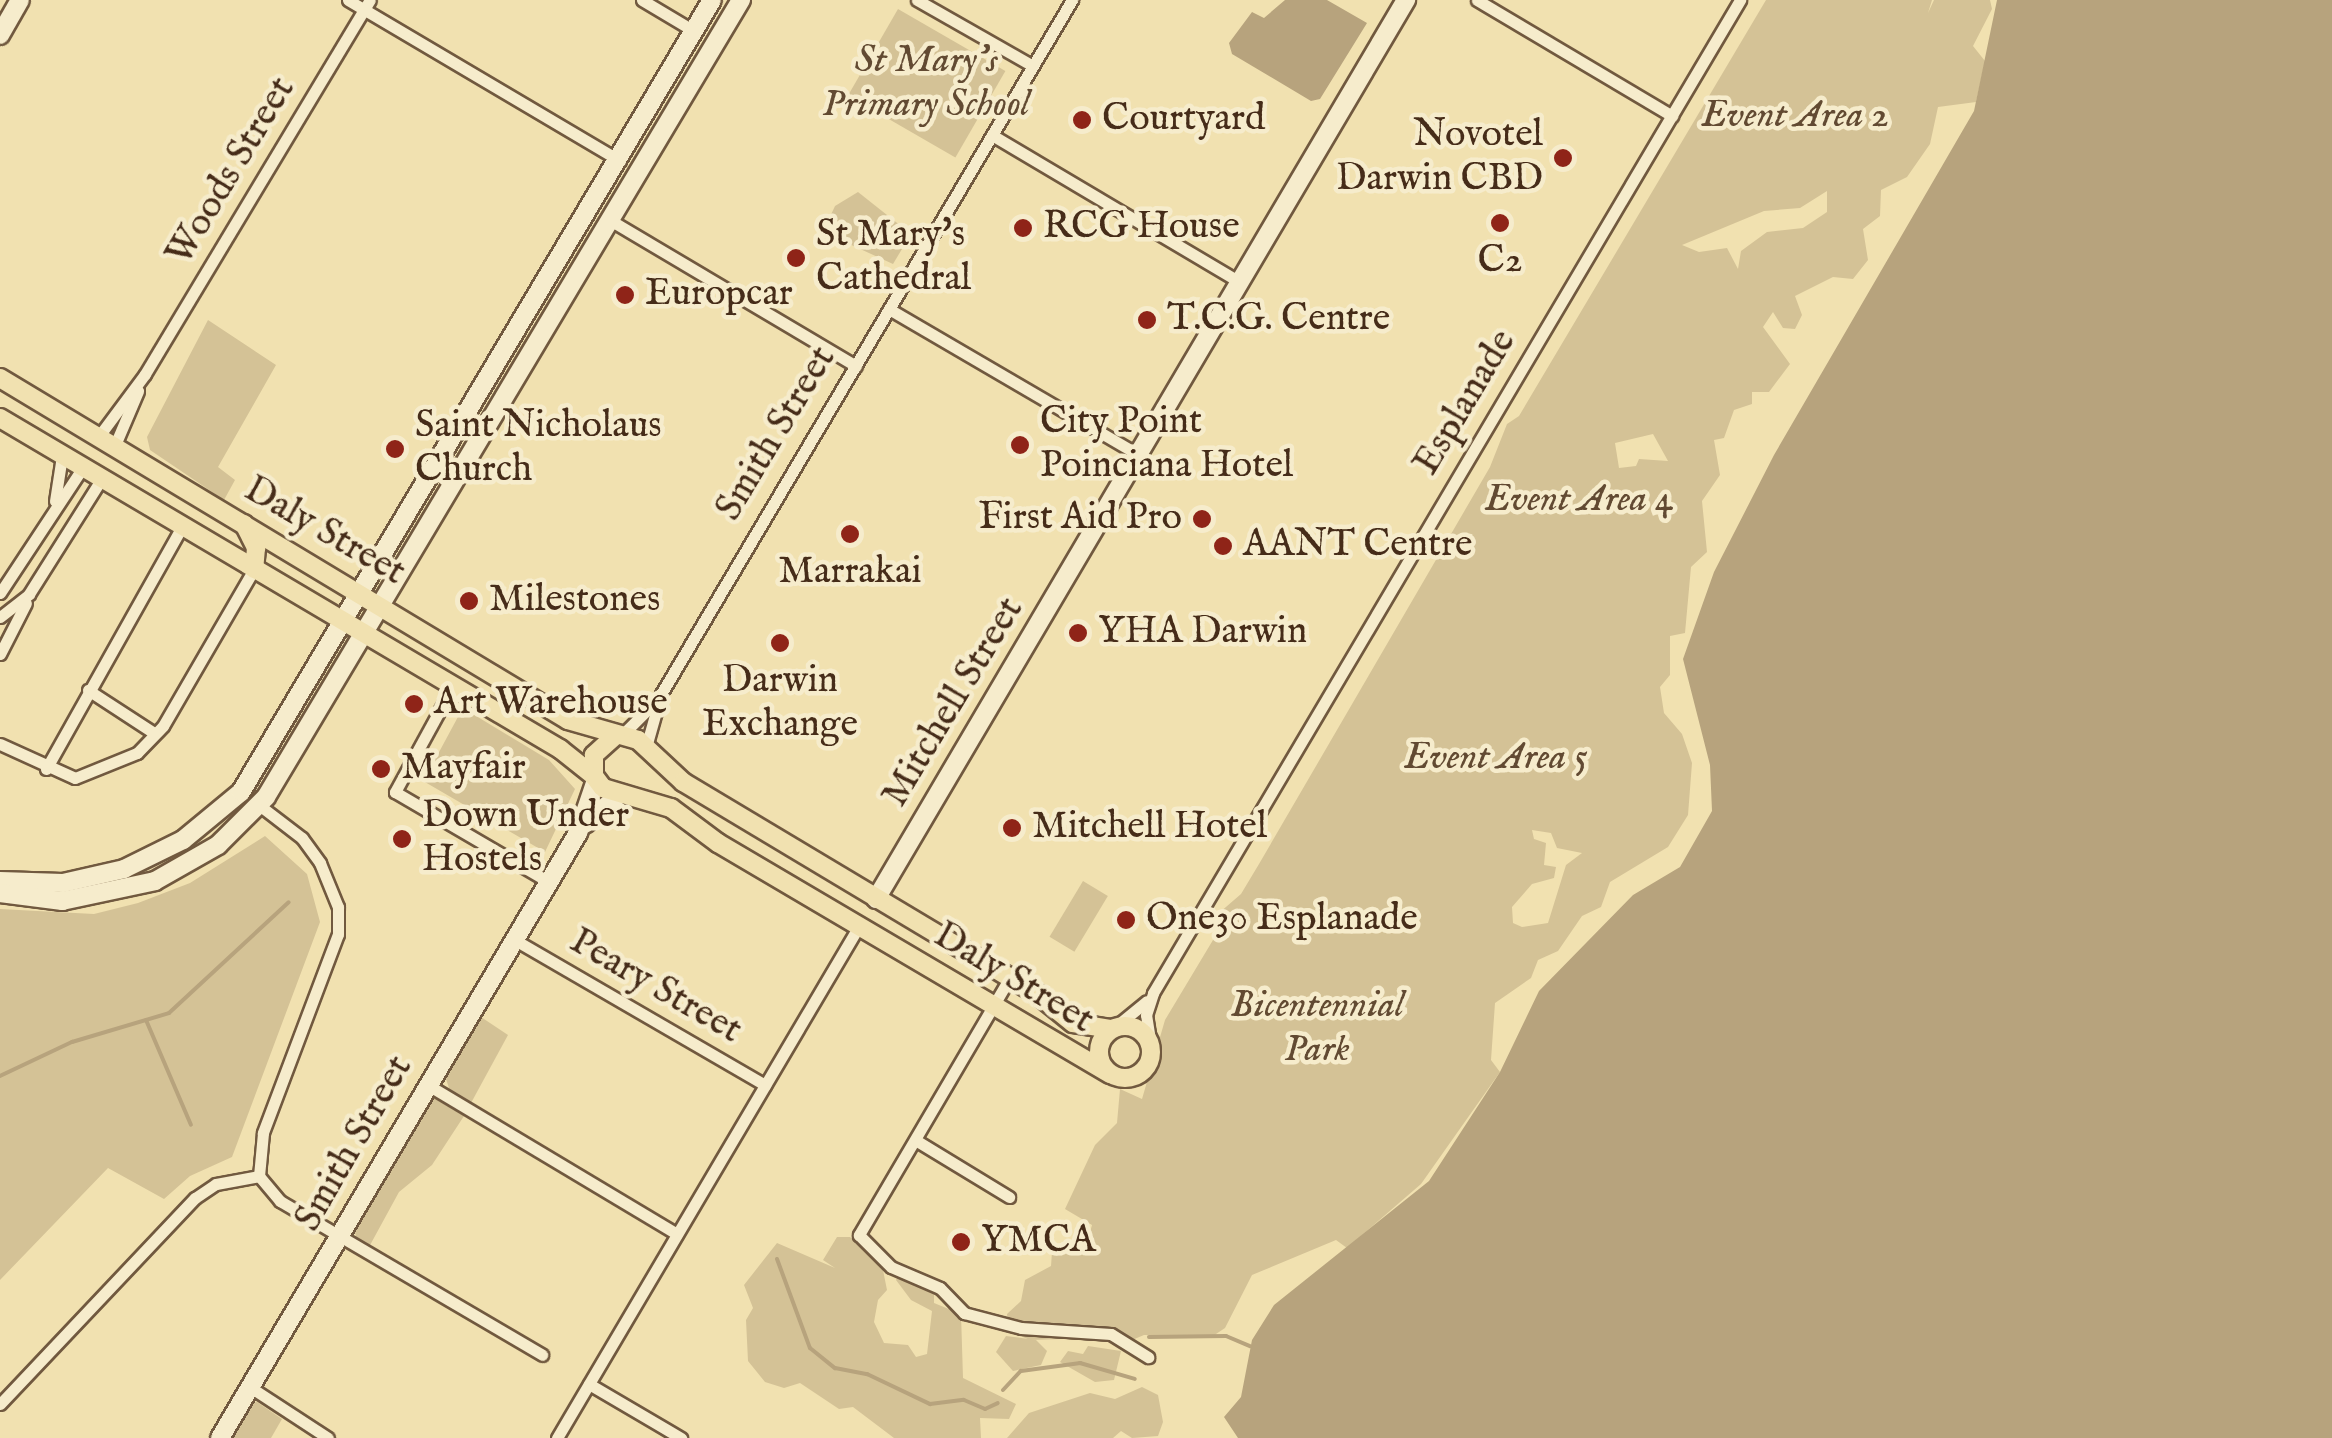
<!DOCTYPE html>
<html>
<head>
<meta charset="utf-8">
<style>
	body { margin:0 }
	#map { position:relative; width:2332px; height:1438px; overflow:hidden; background:#f1e1b0; font-family:"IM FELL English",serif }
	div>[style] { position:absolute }
	[style*='--x'] { left:calc(var(--x)*1px); top:calc(var(--y)*1px); width:calc(var(--w)*1px); rotate:calc(var(--a)*1deg) }
	.green>* { inset:0; background:#d4c296; transform-origin:0 0 }
	.water>* { inset:0; background:#b7a37d }
	.stream>* { height:4px; margin:-2px; padding:0 2px; transform-origin:2px; border-radius:2px; background:#b7a37d }
	.roads { filter:drop-shadow(2px 0 #71593f) drop-shadow(-2px 0 #71593f) drop-shadow(0 2px #71593f) drop-shadow(0 -2px #71593f) }
	.street>* { height:11px; margin:-5.5px; padding:0 5.5px; transform-origin:5.5px; border-radius:5.5px; background:#f6eccc }
	.secondary>* { height:18px; margin:-9px; padding:0 9px; transform-origin:9px; border-radius:9px; background:#f6eccc }
	.primary>* { height:18px; margin:-9px; padding:0 9px; transform-origin:9px; border-radius:9px; background:#f1e1b0 }
	.primary>.ring { margin:-9px; padding:0; box-sizing:content-box; background:none; border:18px solid #f1e1b0; border-radius:50% }
	.dots>* { width:28px; height:28px; translate:-50% -50%; box-sizing:border-box; border:5px solid #f6eccc; border-radius:50% }
	span { translate:-50% -50%; white-space:nowrap; text-align:center; line-height:1.15; -webkit-text-stroke:9px #f6eccc; paint-order:stroke }
	.park-label { font-size:38px; color:#624a32; font-style:italic }
	.poi-label { font-size:38px; color:#462c19 }
	.left { translate:0 -50%; text-align:left }
	.right { translate:-100% -50%; text-align:right }
	.street-label { font-size:38px; color:#462c19 }
</style>
</head>
<body>
<div id="map">
	<div class="green">
		<i style="clip-path:polygon(evenodd,1766px 0,1932px 0,1928px 13px,1934px 0,1990px 0,1992px 9px,1973px 46px,1985px 61px,1976px 102px,1938px 107px,1930px 144px,1907px 177px,1881px 190px,1880px 216px,1863px 229px,1868px 260px,1853px 279px,1833px 277px,1795px 296px,1802px 315px,1795px 329px,1783px 328px,1773px 312px,1763px 327px,1790px 364px,1769px 392px,1752px 392px,1752px 404px,1734px 410px,1724px 438px,1714px 440px,1720px 475px,1702px 501px,1707px 552px,1691px 567px,1685px 633px,1670px 636px,1670px 675px,1660px 687px,1664px 713px,1682px 734px,1692px 763px,1688px 815px,1668px 847px,1610px 882px,1601px 907px,1582px 916px,1558px 951px,1538px 960px,1531px 978px,1495px 1003px,1491px 1060px,1500px 1072px,1421px 1184px,1347px 1248px,1336px 1240px,1252px 1275px,1225px 1328px,1213px 1336px,1144px 1335px,1125px 1343px,1088px 1339px,1088px 1328px,1061px 1339px,1030px 1340px,1009px 1331px,1007px 1314px,1021px 1301px,1025px 1280px,1051px 1266px,1052px 1252px,1085px 1250px,1092px 1225px,1065px 1209px,1095px 1145px,1117px 1123px,1120px 1089px,1109px 1084px,1142px 1099px,1165px 1020px,1219px 930px,1219px 913px,1241px 894px,1259px 864px,1490px 467px,1507px 424px,1519px 416px,1766px 0,1827px 191px,1827px 212px,1803px 228px,1767px 232px,1741px 251px,1738px 269px,1727px 248px,1699px 252px,1682px 245px,1764px 211px,1800px 208px,1827px 191px,1766px 0,1653px 434px,1668px 461px,1639px 459px,1636px 466px,1619px 468px,1615px 443px,1653px 434px,1766px 0,1532px 830px,1551px 833px,1557px 848px,1582px 853px,1566px 865px,1548px 923px,1522px 927px,1513px 923px,1512px 907px,1532px 884px,1554px 878px,1556px 867px,1544px 865px,1546px 843px,1534px 839px,1532px 830px)"></i>
		<i style="left:898px;top:9px;width:124px;height:100px;rotate:30deg"></i>
		<i style="clip-path:polygon(858px 192px,911px 234px,893px 264px,823px 232px,835px 206px)"></i>
		<i style="clip-path:polygon(208px 320px,276px 365px,218px 467px,235px 480px,224px 500px,150px 450px,147px 437px)"></i>
		<i style="clip-path:polygon(448px 699px,549px 760px,575px 789px,545px 852px,418px 778px,424px 756px,438px 754px,459px 715px,442px 715px)"></i>
		<i style="clip-path:polygon(265px 836px,307px 874px,320px 922px,232px 1157px,190px 1176px,164px 1199px,108px 1168px,0 1280px,0 909px,94px 914px,138px 903px,190px 883px)"></i>
		<i style="left:1083px;top:881px;width:29px;height:65px;rotate:31deg"></i>
		<i style="clip-path:polygon(478px 1015px,508px 1035px,471px 1103px,450px 1091px,444px 1073px)"></i>
		<i style="clip-path:polygon(434px 1098px,464px 1116px,432px 1165px,399px 1192px,369px 1247px,357px 1240px,353px 1225px)"></i>
		<i style="clip-path:polygon(837px 1237px,850px 1237px,882px 1265px,887px 1290px,878px 1300px,874px 1322px,884px 1343px,908px 1345px,916px 1357px,927px 1354px,932px 1311px,911px 1300px,896px 1280px,899px 1274px,934px 1290px,934px 1303px,961px 1314px,963px 1378px,1016px 1404px,1009px 1419px,980px 1418px,981px 1438px,894px 1438px,853px 1407px,839px 1409px,800px 1383px,784px 1388px,765px 1382px,748px 1361px,746px 1320px,753px 1308px,744px 1285px,777px 1243px,835px 1268px,823px 1260px)"></i>
		<i style="clip-path:polygon(1006px 1336px,1036px 1340px,1047px 1351px,1041px 1365px,1013px 1371px,996px 1352px)"></i>
		<i style="clip-path:polygon(1088px 1346px,1121px 1351px,1114px 1380px,1095px 1382px,1060px 1362px,1068px 1351px,1083px 1354px)"></i>
		<i style="clip-path:polygon(1142px 1387px,1158px 1395px,1163px 1422px,1158px 1436px,1132px 1438px,1121px 1431px,1113px 1438px,1007px 1438px,1029px 1413px,1090px 1393px,1115px 1399px)"></i>
		<i style="clip-path:polygon(257px 1402px,282px 1419px,271px 1438px,228px 1438px,249px 1403px)"></i>
	</div>
	<div class="water">
		<i style="clip-path:polygon(1285px 0,1327px 0,1367px 23px,1320px 99px,1311px 101px,1232px 54px,1229px 43px,1252px 12px,1264px 18px)"></i>
		<i style="clip-path:polygon(1997px 0,2332px 0,2332px 1438px,1238px 1438px,1224px 1417px,1241px 1397px,1252px 1340px,1274px 1305px,1429px 1181px,1500px 1072px,1539px 991px,1633px 895px,1680px 867px,1712px 811px,1710px 765px,1683px 659px,1714px 572px,1774px 455px,1974px 111px)"></i>
	</div>
	<div class="stream">
		<i style="--x:146;--y:1020;--w:114;--a:66.8"></i>
		<i style="--x:0;--y:1076;--w:80;--a:-25.3"></i>
		<i style="--x:72;--y:1042;--w:101;--a:-16.6"></i>
		<i style="--x:169;--y:1013;--w:163;--a:-42.8"></i>
		<i style="--x:777;--y:1259;--w:95;--a:69.7"></i>
		<i style="--x:810;--y:1348;--w:32;--a:39"></i>
		<i style="--x:835;--y:1368;--w:33;--a:11"></i>
		<i style="--x:867;--y:1374;--w:70;--a:25.5"></i>
		<i style="--x:930;--y:1404;--w:34;--a:-7"></i>
		<i style="--x:964;--y:1400;--w:23;--a:23"></i>
		<i style="--x:985;--y:1409;--w:14;--a:-25"></i>
		<i style="--x:1149;--y:1337;--w:77;--a:-0.7"></i>
		<i style="--x:1226;--y:1336;--w:26;--a:23"></i>
		<i style="--x:1003;--y:1390;--w:26;--a:-47"></i>
		<i style="--x:1021;--y:1371;--w:60;--a:-7.7"></i>
		<i style="--x:1080;--y:1363;--w:57;--a:16.2"></i>
	</div>
	<div class="roads">
		<div class="street">
			<i style="--x:348;--y:0;--w:316;--a:30.6"></i>
			<i style="--x:642;--y:0;--w:61;--a:30.8"></i>
			<i style="--x:917;--y:0;--w:133;--a:29.6"></i>
			<i style="--x:1477;--y:0;--w:227;--a:30.7"></i>
			<i style="--x:992;--y:135;--w:288;--a:30.7"></i>
			<i style="--x:610;--y:220;--w:286;--a:30.7"></i>
			<i style="--x:889;--y:309;--w:290;--a:30.3"></i>
			<i style="--x:99;--y:436;--w:77;--a:-53.4"></i>
			<i style="--x:145;--y:374;--w:436;--a:-59"></i>
			<i style="--x:115;--y:445;--w:59;--a:-66.9"></i>
			<i style="--x:55;--y:501;--w:46;--a:-81.2"></i>
			<i style="--x:0;--y:593;--w:151;--a:-56.6"></i>
			<i style="--x:0;--y:617;--w:37;--a:-38"></i>
			<i style="--x:29;--y:594;--w:137;--a:-57.8"></i>
			<i style="--x:0;--y:654;--w:57;--a:-63"></i>
			<i style="--x:453;--y:686;--w:121;--a:118.7"></i>
			<i style="--x:395;--y:792;--w:178;--a:30.3"></i>
			<i style="--x:88;--y:690;--w:79;--a:33.1"></i>
			<i style="--x:622;--y:735;--w:42;--a:-45"></i>
			<i style="--x:0;--y:744;--w:82;--a:24.4"></i>
			<i style="--x:75;--y:778;--w:67;--a:-22"></i>
			<i style="--x:137;--y:753;--w:37;--a:-46"></i>
			<i style="--x:163;--y:726;--w:181;--a:-59.9"></i>
			<i style="--x:646;--y:747;--w:55;--a:-74.2"></i>
			<i style="--x:661;--y:694;--w:807;--a:-59.37"></i>
			<i style="--x:46;--y:769;--w:278;--a:-60.7"></i>
			<i style="--x:259;--y:805;--w:54;--a:37.5"></i>
			<i style="--x:302;--y:838;--w:31;--a:54"></i>
			<i style="--x:320;--y:863;--w:48;--a:67.8"></i>
			<i style="--x:338;--y:907;--w:27;--a:90"></i>
			<i style="--x:338;--y:934;--w:213;--a:110.7"></i>
			<i style="--x:263;--y:1133;--w:43;--a:95.3"></i>
			<i style="--x:259;--y:1176;--w:33;--a:50"></i>
			<i style="--x:280;--y:1201;--w:304;--a:30.4"></i>
			<i style="--x:515;--y:940;--w:289;--a:30.1"></i>
			<i style="--x:1009;--y:979;--w:297;--a:120.4"></i>
			<i style="--x:859;--y:1235;--w:45;--a:45"></i>
			<i style="--x:891;--y:1267;--w:53;--a:23.2"></i>
			<i style="--x:940;--y:1288;--w:35;--a:46"></i>
			<i style="--x:964;--y:1313;--w:59;--a:14.7"></i>
			<i style="--x:1021;--y:1328;--w:90;--a:3.8"></i>
			<i style="--x:1111;--y:1334;--w:44;--a:31.9"></i>
			<i style="--x:1115;--y:1027;--w:41;--a:-39.1"></i>
			<i style="--x:1151;--y:1046;--w:31;--a:-99"></i>
			<i style="--x:1146;--y:1015;--w:23;--a:-72"></i>
			<i style="--x:1153;--y:993;--w:1154;--a:-59.41"></i>
			<i style="--x:428;--y:1085;--w:290;--a:30.9"></i>
			<i style="--x:917;--y:1141;--w:108;--a:31.3"></i>
			<i style="--x:589;--y:1384;--w:107;--a:30.4"></i>
			<i style="--x:250;--y:1387;--w:93;--a:33.2"></i>
			<i style="--x:0;--y:1404;--w:284;--a:-46.6"></i>
			<i style="--x:195;--y:1198;--w:25;--a:-34"></i>
			<i style="--x:216;--y:1184;--w:44;--a:-10.5"></i>
			<i style="--x:557;--y:1438;--w:594;--a:-59.47"></i>
		</div>
		<div class="secondary">
			<i style="--x:0;--y:35;--w:40;--a:-60.3"></i>
			<i style="--x:585;--y:824;--w:45;--a:-40.5"></i>
			<i style="--x:0;--y:881;--w:63;--a:1.8"></i>
			<i style="--x:63;--y:883;--w:63;--a:-12.9"></i>
			<i style="--x:124;--y:869;--w:66;--a:-26.2"></i>
			<i style="--x:183;--y:840;--w:75;--a:-39.6"></i>
			<i style="--x:241;--y:792;--w:921;--a:-59.26"></i>
			<i style="--x:0;--y:893;--w:63;--a:7.4"></i>
			<i style="--x:62;--y:901;--w:95;--a:-12.1"></i>
			<i style="--x:155;--y:881;--w:73;--a:-29.7"></i>
			<i style="--x:218;--y:845;--w:68;--a:-45"></i>
			<i style="--x:266;--y:797;--w:928;--a:-59.21"></i>
			<i style="--x:876;--y:899;--w:1044;--a:-59.48"></i>
			<i style="--x:220;--y:1438;--w:703;--a:-59.39"></i>
			<i style="--x:578;--y:833;--w:56;--a:-71.2"></i>
		</div>
		<div class="primary">
			<i style="--x:0;--y:378;--w:663;--a:31.05"></i>
			<i style="--x:568;--y:720;--w:73;--a:15.9"></i>
			<i style="--x:638;--y:740;--w:62;--a:43"></i>
			<i style="--x:683;--y:782;--w:413;--a:30.9"></i>
			<i style="--x:1037;--y:994;--w:46;--a:38.9"></i>
			<i style="--x:1073;--y:1023;--w:39;--a:9"></i>
			<i style="--x:0;--y:418;--w:651;--a:30.59"></i>
			<i style="--x:560;--y:749;--w:43;--a:38.5"></i>
			<i style="--x:244;--y:524;--w:27;--a:63"></i>
			<i style="--x:256;--y:548;--w:21;--a:95"></i>
			<i style="--x:616;--y:735;--w:30;--a:138"></i>
			<i style="--x:594;--y:755;--w:21;--a:90"></i>
			<i style="--x:594;--y:776;--w:15;--a:53"></i>
			<i style="--x:603;--y:788;--w:71;--a:16.4"></i>
			<i style="--x:671;--y:808;--w:59;--a:36.7"></i>
			<i style="--x:718;--y:843;--w:455;--a:30.5"></i>
			<i class="ring" style="left:1099px;top:1026px;width:34px;height:34px"></i>
		</div>
	</div>
	<div class="dots">
		<i style="left:1082px;top:120px;background:#8f2418"></i>
		<i style="left:1563px;top:158px;background:#8f2418"></i>
		<i style="left:1500px;top:223px;background:#8f2418"></i>
		<i style="left:1023px;top:228px;background:#8f2418"></i>
		<i style="left:796px;top:258px;background:#8f2418"></i>
		<i style="left:625px;top:295px;background:#8f2418"></i>
		<i style="left:1147px;top:320px;background:#8f2418"></i>
		<i style="left:1020px;top:445px;background:#8f2418"></i>
		<i style="left:395px;top:449px;background:#8f2418"></i>
		<i style="left:1202px;top:519px;background:#8f2418"></i>
		<i style="left:850px;top:534px;background:#8f2418"></i>
		<i style="left:1223px;top:546px;background:#8f2418"></i>
		<i style="left:469px;top:601px;background:#8f2418"></i>
		<i style="left:1078px;top:633px;background:#8f2418"></i>
		<i style="left:780px;top:643px;background:#8f2418"></i>
		<i style="left:414px;top:704px;background:#8f2418"></i>
		<i style="left:381px;top:769px;background:#8f2418"></i>
		<i style="left:1012px;top:828px;background:#8f2418"></i>
		<i style="left:402px;top:839px;background:#8f2418"></i>
		<i style="left:1126px;top:920px;background:#8f2418"></i>
		<i style="left:961px;top:1242px;background:#8f2418"></i>
	</div>
	<div class="park-label">
		<span style="left:926px;top:84px">St Mary's<br>Primary School</span>
		<span style="left:1795px;top:117px">Event Area 2</span>
		<span style="left:1579px;top:501px">Event Area 4</span>
		<span style="left:1496px;top:759px">Event Area 5</span>
		<span style="left:1317px;top:1029px">Bicentennial<br>Park</span>
	</div>
	<div class="poi-label">
		<span class="left" style="left:1102px;top:120px">Courtyard</span>
		<span class="right" style="left:1543px;top:158px">Novotel<br>Darwin CBD</span>
		<span class="left" style="left:1043px;top:228px">RCG House</span>
		<span class="left" style="left:816px;top:258px">St Mary's<br>Cathedral</span>
		<span style="left:1500px;top:262px">C2</span>
		<span class="left" style="left:645px;top:295px">Europcar</span>
		<span class="left" style="left:1167px;top:320px">T.C.G. Centre</span>
		<span class="left" style="left:1040px;top:445px">City Point<br>Poinciana Hotel</span>
		<span class="left" style="left:415px;top:449px">Saint Nicholaus<br>Church</span>
		<span class="right" style="left:1182px;top:519px">First Aid Pro</span>
		<span class="left" style="left:1243px;top:546px">AANT Centre</span>
		<span style="left:850px;top:573px">Marrakai</span>
		<span class="left" style="left:489px;top:601px">Milestones</span>
		<span class="left" style="left:1098px;top:633px">YHA Darwin</span>
		<span style="left:780px;top:704px">Darwin<br>Exchange</span>
		<span class="left" style="left:434px;top:704px">Art Warehouse</span>
		<span class="left" style="left:401px;top:769px">Mayfair</span>
		<span class="left" style="left:422px;top:839px">Down Under<br>Hostels</span>
		<span class="left" style="left:1032px;top:828px">Mitchell Hotel</span>
		<span class="left" style="left:1146px;top:920px">One30 Esplanade</span>
		<span class="left" style="left:981px;top:1242px">YMCA</span>
	</div>
	<div class="street-label">
		<span style="left:232px;top:172px;rotate:-59deg">Woods Street</span>
		<span style="left:1466px;top:403px;rotate:-59deg">Esplanade</span>
		<span style="left:777px;top:434px;rotate:-59deg">Smith Street</span>
		<span style="left:324px;top:532px;rotate:30deg">Daly Street</span>
		<span style="left:954px;top:703px;rotate:-59deg">Mitchell Street</span>
		<span style="left:1013px;top:979px;rotate:31deg">Daly Street</span>
		<span style="left:655px;top:987px;rotate:30deg">Peary Street</span>
		<span style="left:355px;top:1144px;rotate:-60deg">Smith Street</span>
	</div>
</div>
</body>
</html>
